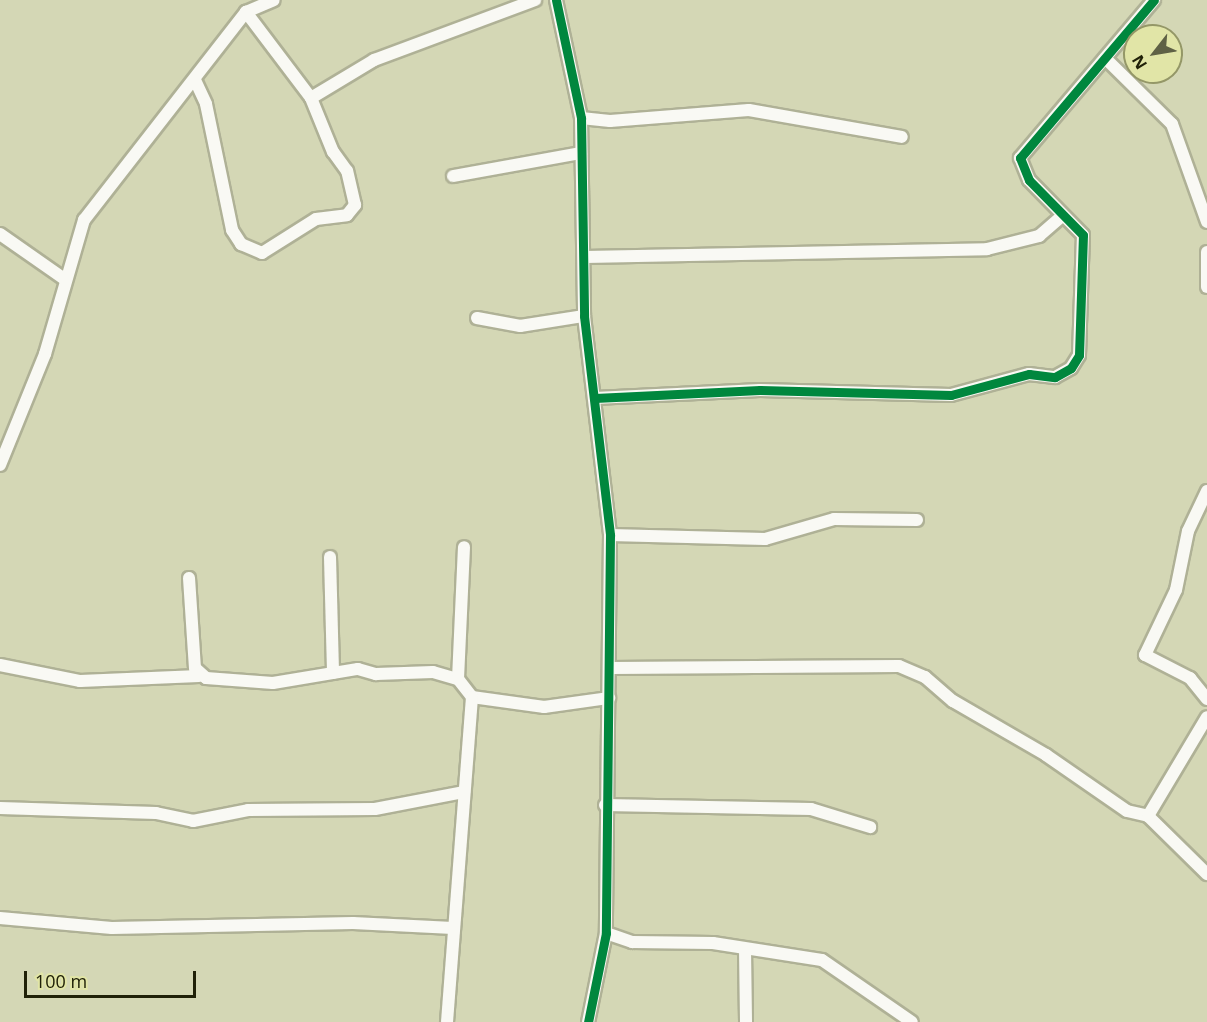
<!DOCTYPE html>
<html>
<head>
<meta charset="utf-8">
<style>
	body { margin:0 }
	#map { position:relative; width:1207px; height:1022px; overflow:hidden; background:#d4d7b5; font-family:"Open Sans",sans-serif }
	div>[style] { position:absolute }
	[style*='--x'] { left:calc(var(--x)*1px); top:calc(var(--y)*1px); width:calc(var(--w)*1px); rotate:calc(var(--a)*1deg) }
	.roads { filter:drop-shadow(2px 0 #afb196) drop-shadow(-2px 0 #afb196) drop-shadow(0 2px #afb196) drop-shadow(0 -2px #afb196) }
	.street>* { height:12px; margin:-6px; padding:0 6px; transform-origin:6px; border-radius:6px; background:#f9f9f4 }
	.cycleway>* { height:9px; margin:-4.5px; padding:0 4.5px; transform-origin:4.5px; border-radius:4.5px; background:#00873e }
	span { translate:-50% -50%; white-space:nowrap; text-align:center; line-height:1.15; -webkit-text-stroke:6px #e1e5a7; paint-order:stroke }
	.north { position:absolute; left:1123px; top:24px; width:60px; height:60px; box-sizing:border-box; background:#e1e5a7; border:2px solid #949767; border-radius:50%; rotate:239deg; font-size:16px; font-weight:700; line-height:24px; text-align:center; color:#202108 }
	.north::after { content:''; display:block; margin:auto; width:21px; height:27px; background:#5f6145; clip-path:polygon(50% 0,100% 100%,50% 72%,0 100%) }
	.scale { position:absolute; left:24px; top:971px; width:172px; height:27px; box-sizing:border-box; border:3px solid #202108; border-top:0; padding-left:8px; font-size:18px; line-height:21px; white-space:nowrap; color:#202108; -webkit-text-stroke:4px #e1e5a7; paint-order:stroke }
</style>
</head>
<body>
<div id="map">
	<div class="roads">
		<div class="street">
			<i style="--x:556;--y:0;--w:121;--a:78"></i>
			<i style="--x:581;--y:118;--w:198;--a:89.1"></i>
			<i style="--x:584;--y:316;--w:221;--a:83.2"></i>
			<i style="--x:610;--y:535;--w:398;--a:90.6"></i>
			<i style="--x:606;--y:933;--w:91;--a:101.4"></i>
			<i style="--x:1105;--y:58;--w:94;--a:44.6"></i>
			<i style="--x:1172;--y:124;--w:104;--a:70.3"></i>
			<i style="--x:195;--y:80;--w:26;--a:65"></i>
			<i style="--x:206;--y:104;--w:129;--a:78.3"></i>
			<i style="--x:232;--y:230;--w:17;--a:57"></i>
			<i style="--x:241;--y:244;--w:23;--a:23"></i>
			<i style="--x:262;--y:253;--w:64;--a:-32.2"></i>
			<i style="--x:316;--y:219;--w:31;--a:-7"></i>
			<i style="--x:347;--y:215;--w:13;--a:-51"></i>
			<i style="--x:355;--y:205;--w:35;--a:-103"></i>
			<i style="--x:347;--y:171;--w:24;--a:-126"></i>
			<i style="--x:333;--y:152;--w:58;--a:-112.2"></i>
			<i style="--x:311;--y:98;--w:108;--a:-127.1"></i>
			<i style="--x:311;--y:98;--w:74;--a:-31.1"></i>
			<i style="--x:374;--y:60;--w:172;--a:-20.4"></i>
			<i style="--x:581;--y:118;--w:29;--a:6"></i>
			<i style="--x:610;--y:121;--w:139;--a:-4.5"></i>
			<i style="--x:749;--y:110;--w:155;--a:10"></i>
			<i style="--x:453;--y:176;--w:130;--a:-10.2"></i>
			<i style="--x:0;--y:234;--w:77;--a:34.9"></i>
			<i style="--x:1207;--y:252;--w:35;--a:90"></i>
			<i style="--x:585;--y:257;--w:402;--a:-1.1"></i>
			<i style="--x:987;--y:249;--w:54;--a:-14"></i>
			<i style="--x:1039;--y:236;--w:29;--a:-41"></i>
			<i style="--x:477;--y:318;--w:44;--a:10.5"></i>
			<i style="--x:520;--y:326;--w:65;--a:-8.9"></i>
			<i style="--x:595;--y:398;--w:165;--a:-2.8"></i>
			<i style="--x:760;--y:390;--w:191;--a:1.5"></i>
			<i style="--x:951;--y:395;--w:81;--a:-15.1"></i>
			<i style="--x:1029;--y:374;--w:26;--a:7"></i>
			<i style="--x:1055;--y:377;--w:18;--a:-29"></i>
			<i style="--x:1071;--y:368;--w:15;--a:-58"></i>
			<i style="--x:1079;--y:355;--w:120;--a:-88.1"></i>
			<i style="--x:1083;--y:235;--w:77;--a:-134.5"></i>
			<i style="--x:1029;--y:180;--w:24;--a:-112"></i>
			<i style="--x:1020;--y:158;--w:207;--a:-49.7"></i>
			<i style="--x:0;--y:465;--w:120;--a:-67.9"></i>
			<i style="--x:45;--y:354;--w:140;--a:-73.8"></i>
			<i style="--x:84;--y:220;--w:264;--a:-52.1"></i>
			<i style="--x:246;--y:12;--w:30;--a:-23"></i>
			<i style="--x:1207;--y:491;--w:44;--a:115.4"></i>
			<i style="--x:1188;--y:531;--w:60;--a:101.5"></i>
			<i style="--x:1176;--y:590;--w:72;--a:115.5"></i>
			<i style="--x:1145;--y:655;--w:51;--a:27.1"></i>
			<i style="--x:1190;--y:678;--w:27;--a:51"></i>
			<i style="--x:610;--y:535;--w:155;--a:1.5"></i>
			<i style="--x:765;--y:539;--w:72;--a:-16.2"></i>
			<i style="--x:834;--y:519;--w:83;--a:0.7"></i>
			<i style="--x:330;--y:557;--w:116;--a:88.5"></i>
			<i style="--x:189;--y:578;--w:90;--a:86.2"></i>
			<i style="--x:195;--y:668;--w:15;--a:42"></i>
			<i style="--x:206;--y:678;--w:67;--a:4.3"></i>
			<i style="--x:273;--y:683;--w:86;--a:-9.4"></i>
			<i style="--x:358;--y:669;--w:19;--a:16"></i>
			<i style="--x:376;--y:674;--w:57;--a:-2"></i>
			<i style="--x:433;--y:672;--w:26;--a:16"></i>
			<i style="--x:458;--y:679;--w:23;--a:52"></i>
			<i style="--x:472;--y:697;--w:73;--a:7.9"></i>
			<i style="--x:544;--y:707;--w:66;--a:-7.9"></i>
			<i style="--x:0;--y:665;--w:82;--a:11.3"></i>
			<i style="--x:80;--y:681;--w:119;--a:-2.4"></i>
			<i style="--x:611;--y:668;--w:288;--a:-0.4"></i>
			<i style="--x:899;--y:666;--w:28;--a:23"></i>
			<i style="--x:925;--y:677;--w:37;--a:41"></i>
			<i style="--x:953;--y:701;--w:108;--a:30.1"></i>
			<i style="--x:1046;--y:755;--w:98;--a:34.7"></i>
			<i style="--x:1127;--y:811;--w:22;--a:13"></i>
			<i style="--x:1148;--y:816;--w:83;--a:44.5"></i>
			<i style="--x:458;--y:679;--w:132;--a:-87.4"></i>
			<i style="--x:605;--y:805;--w:206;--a:1.1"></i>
			<i style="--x:811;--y:809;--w:62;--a:17"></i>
			<i style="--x:0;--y:808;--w:156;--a:1.8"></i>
			<i style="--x:156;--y:813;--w:38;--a:12"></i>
			<i style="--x:193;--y:821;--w:56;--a:-11.3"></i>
			<i style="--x:248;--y:810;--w:127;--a:-0.5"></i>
			<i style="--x:375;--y:809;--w:91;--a:-10.8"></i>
			<i style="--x:1148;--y:816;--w:115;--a:-59.2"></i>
			<i style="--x:0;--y:918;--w:112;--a:5.1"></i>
			<i style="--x:112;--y:928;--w:241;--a:-1.2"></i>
			<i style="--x:353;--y:923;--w:100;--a:2.9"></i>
			<i style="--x:606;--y:933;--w:28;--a:19"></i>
			<i style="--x:632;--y:942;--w:81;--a:0.7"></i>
			<i style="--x:713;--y:943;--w:110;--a:8.9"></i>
			<i style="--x:822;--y:960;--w:109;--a:34.6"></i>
			<i style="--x:745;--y:949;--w:73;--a:89.2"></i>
			<i style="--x:447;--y:1022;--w:326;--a:-85.6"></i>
		</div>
	</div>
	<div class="cycleway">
		<i style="--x:556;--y:0;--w:121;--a:78"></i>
		<i style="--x:581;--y:118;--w:198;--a:89.1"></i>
		<i style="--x:584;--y:316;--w:221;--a:83.2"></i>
		<i style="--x:610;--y:535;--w:398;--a:90.6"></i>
		<i style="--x:606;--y:933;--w:91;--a:101.4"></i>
		<i style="--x:595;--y:398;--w:165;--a:-2.8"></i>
		<i style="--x:760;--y:390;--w:191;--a:1.5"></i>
		<i style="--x:951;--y:395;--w:81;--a:-15.1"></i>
		<i style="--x:1029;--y:374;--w:26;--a:7"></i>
		<i style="--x:1055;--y:377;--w:18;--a:-29"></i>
		<i style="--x:1071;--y:368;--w:15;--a:-58"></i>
		<i style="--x:1079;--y:355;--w:120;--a:-88.1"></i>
		<i style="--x:1083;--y:235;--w:77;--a:-134.5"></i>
		<i style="--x:1029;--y:180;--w:24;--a:-112"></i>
		<i style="--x:1020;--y:158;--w:207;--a:-49.7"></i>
	</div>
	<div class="north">N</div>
	<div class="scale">100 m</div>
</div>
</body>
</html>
